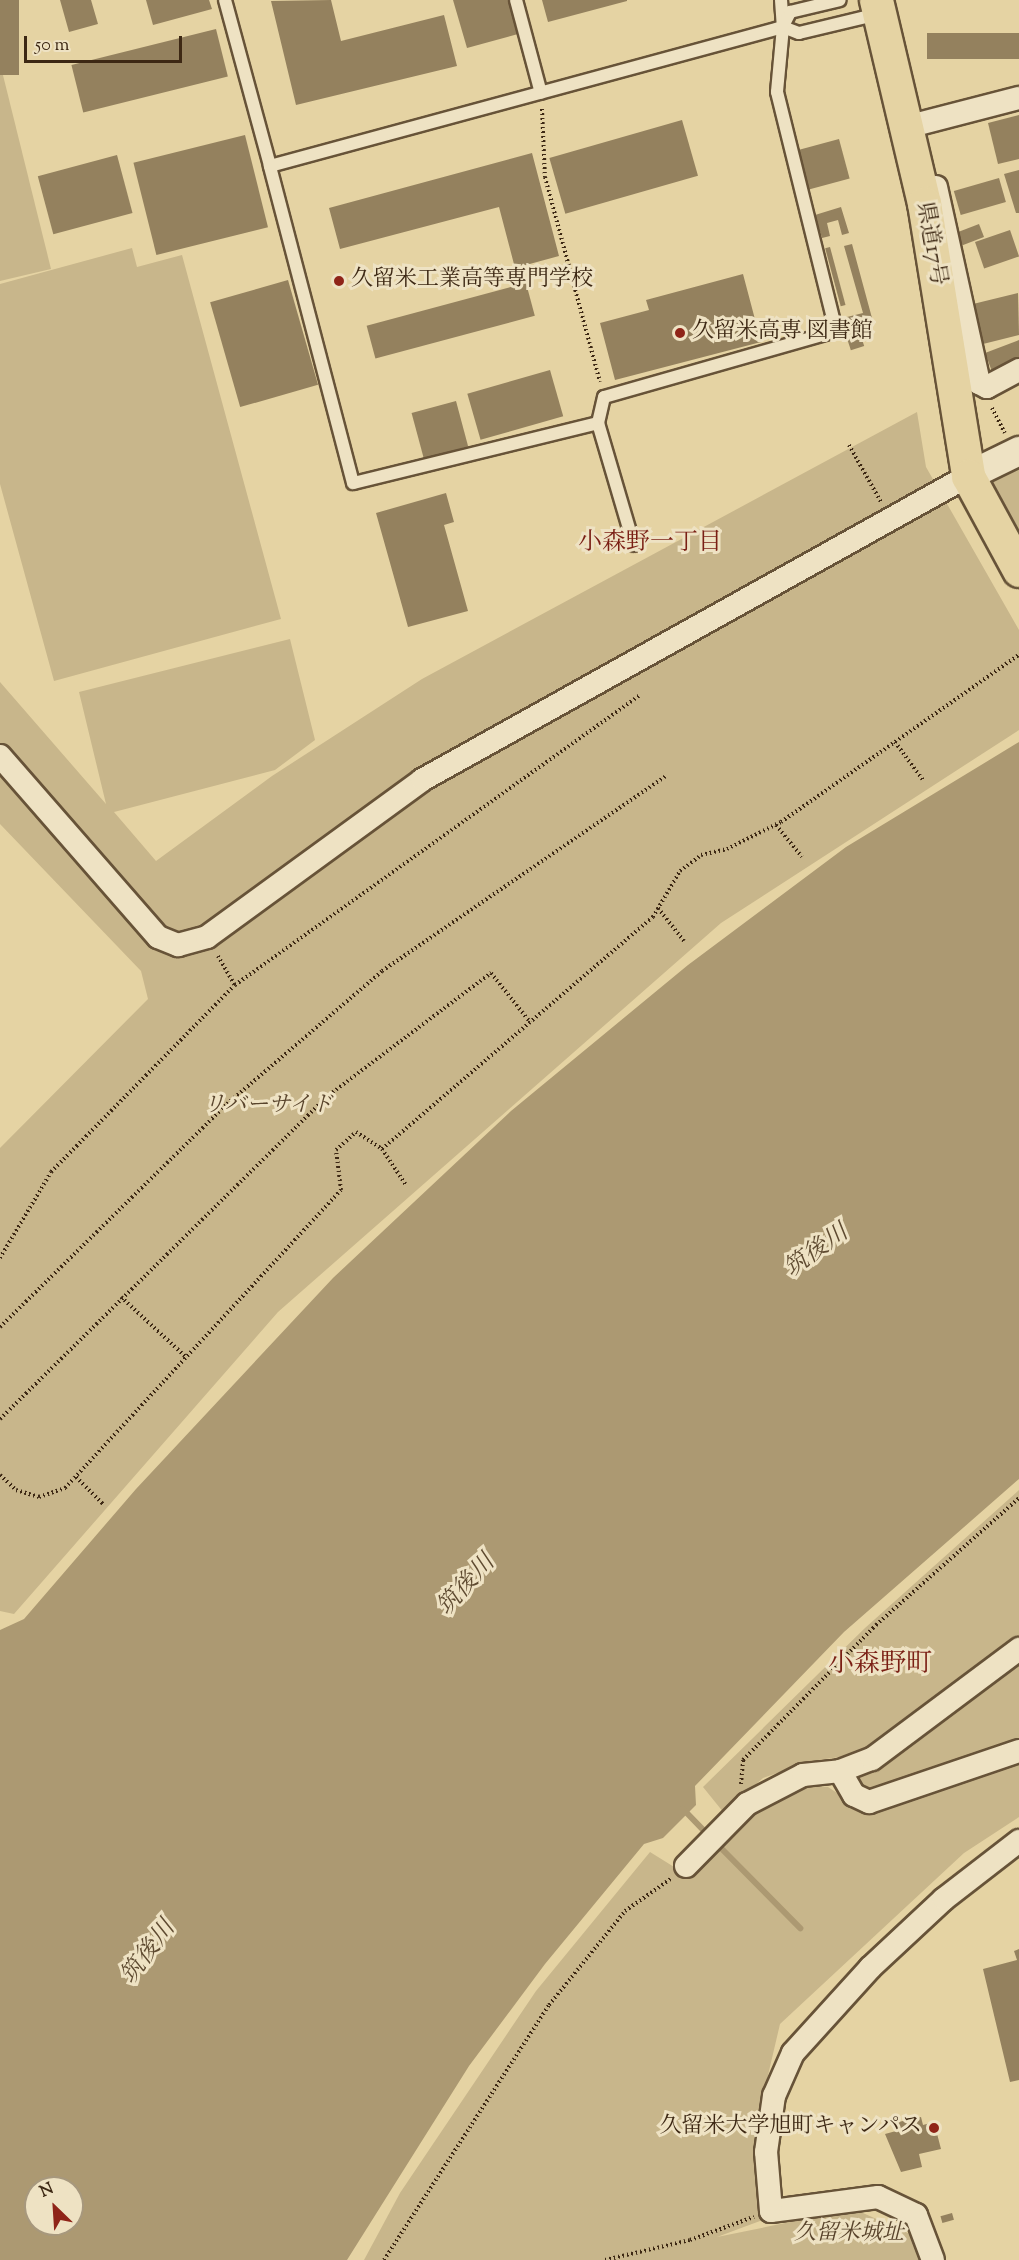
<!DOCTYPE html>
<html>
<head>
<meta charset="utf-8">
<style>
	body { margin:0 }
	#map { position:relative; width:1019px; height:2260px; overflow:hidden; background:#e5d3a3; font-family:"Sorts Mill Goudy","Noto Serif JP",serif }
	div>[style] { position:absolute }
	[style*='--x'] { left:calc(var(--x)*1px); top:calc(var(--y)*1px); width:calc(var(--w)*1px); rotate:calc(var(--a)*1deg) }
	.green>* { inset:0; background:#c8b68b }
	.water>* { inset:0; background:#ac9972 }
	.stream>* { height:6px; margin:-3px; padding:0 3px; transform-origin:3px; border-radius:3px; background:#ac9972 }
	.building>* { inset:0; background:#94815e; transform-origin:0 0 }
	.path>* { height:4px; margin-top:-2px; transform-origin:0; background:repeating-linear-gradient(90deg,#3d2814 0 1.5px,transparent 0 4.5px) }
	.roads { filter:drop-shadow(2px 0 #675338) drop-shadow(-2px 0 #675338) drop-shadow(0 2px #675338) drop-shadow(0 -2px #675338) }
	.service>* { height:12px; margin:-6px; padding:0 6px; transform-origin:6px; border-radius:6px; background:#eee2c3 }
	.minor>* { height:22px; margin:-11px; padding:0 11px; transform-origin:11px; border-radius:11px; background:#eee2c3 }
	.tertiary>* { height:28px; margin:-14px; padding:0 14px; transform-origin:14px; border-radius:14px; background:#eee2c3 }
	.primary>* { height:33px; margin:-16.5px; padding:0 16.5px; transform-origin:16.5px; border-radius:16.5px; background:#e5d3a3 }
	.dots>* { width:16px; height:16px; translate:-50% -50%; box-sizing:border-box; border:3px solid #eee2c3; border-radius:50% }
	span { translate:-50% -50%; white-space:nowrap; text-align:center; line-height:1.15; -webkit-text-stroke:6px #eee2c3; paint-order:stroke }
	.street-label { font-size:22px; color:#3d2814 }
	.poi-label { font-size:22px; color:#3d2814 }
	.left { translate:0 -50%; text-align:left }
	.right { translate:-100% -50%; text-align:right }
	.park-label { font-size:22px; color:#59442c; font-style:italic }
	.neighbourhood-label { font-size:24px; color:#7a1f14 }
	.water-label { font-size:24px; color:#5e4a30; font-style:italic }
	.quarter-label { font-size:26px; color:#7a1f14 }
	.north { position:absolute; left:24px; top:2176px; width:60px; height:60px; box-sizing:border-box; background:#eee2c3; border:2px solid #a7987d; border-radius:50%; rotate:335deg; font-size:16px; font-weight:700; line-height:24px; text-align:center; color:#3d2814 }
	.north::after { content:''; display:block; margin:auto; width:21px; height:27px; background:#8f2418; clip-path:polygon(50% 0,100% 100%,50% 72%,0 100%) }
	.scale { position:absolute; left:24px; top:36px; width:158px; height:27px; box-sizing:border-box; border:3px solid #3d2814; border-top:0; padding-left:8px; font-size:18px; line-height:21px; white-space:nowrap; color:#3d2814; -webkit-text-stroke:4px #eee2c3; paint-order:stroke }
</style>
</head>
<body>
<div id="map">
	<div class="green">
		<i style="clip-path:polygon(0 63px,51px 269px,0 281px)"></i>
		<i style="clip-path:polygon(132px 248px,137px 267px,182px 255px,281px 619px,54px 681px,0 484px,0 284px)"></i>
		<i style="clip-path:polygon(917px 412px,926px 467px,1019px 630px,1019px 730px,721px 923px,278px 1312px,14px 1614px,0 1611px,0 1148px,148px 999px,141px 971px,0 824px,0 682px,106px 804px,79px 692px,290px 639px,315px 740px,275px 770px,114px 812px,156px 861px,272px 776px,422px 679px)"></i>
		<i style="clip-path:polygon(1019px 463px,1019px 530px,990px 478px)"></i>
		<i style="clip-path:polygon(1019px 1490px,1019px 1640px,861px 1754px,811px 1761px,763px 1778px,724px 1813px,703px 1787px,865px 1628px)"></i>
		<i style="clip-path:polygon(1019px 1659px,1019px 1744px,891px 1792px,863px 1789px,851px 1775px)"></i>
		<i style="clip-path:polygon(1019px 1760px,1019px 1817px,964px 1853px,780px 2024px,755px 2131px,765px 2219px,717px 2237px,854px 2209px,919px 2238px,924px 2260px,364px 2260px,400px 2193px,536px 1991px,650px 1852px,687px 1875px,757px 1807px,799px 1785px,828px 1787px,869px 1814px)"></i>
	</div>
	<div class="water">
		<i style="clip-path:polygon(evenodd,1019px 742px,1019px 1479px,844px 1632px,695px 1786px,696px 1805px,663px 1838px,644px 1844px,545px 1964px,469px 2066px,347px 2260px,0 2260px,0 1630px,24px 1619px,136px 1489px,333px 1278px,511px 1111px,688px 965px,846px 847px,1019px 742px,36px 2188px,72px 2188px,72px 2224px,36px 2224px,36px 2188px)"></i>
	</div>
	<div class="stream">
		<i style="--x:683;--y:1809;--w:37;--a:46"></i>
		<i style="--x:716;--y:1843;--w:120;--a:45.3"></i>
	</div>
	<div class="building">
		<i style="left:0;top:0;width:19px;height:75px"></i>
		<i style="clip-path:polygon(60px 0,91px 0,98px 24px,69px 32px)"></i>
		<i style="clip-path:polygon(146px 0,209px 0,212px 9px,153px 25px)"></i>
		<i style="clip-path:polygon(331px 0,341px 41px,444px 15px,457px 66px,296px 105px,271px 1px)"></i>
		<i style="clip-path:polygon(453px 0,508px 0,518px 34px,467px 48px)"></i>
		<i style="clip-path:polygon(542px 0,627px 0,627px 1px,548px 22px)"></i>
		<i style="left:216px;top:29px;width:49px;height:149px;rotate:76deg"></i>
		<i style="left:1019px;top:33px;width:26px;height:92px;rotate:90deg"></i>
		<i style="clip-path:polygon(1019px 115px,1019px 159px,998px 164px,988px 123px)"></i>
		<i style="left:682px;top:120px;width:58px;height:138px;rotate:74deg"></i>
		<i style="left:245px;top:135px;width:95px;height:115px;rotate:76deg"></i>
		<i style="left:839px;top:139px;width:41px;height:45px;rotate:75deg"></i>
		<i style="clip-path:polygon(532px 153px,559px 256px,515px 268px,499px 207px,340px 249px,329px 208px)"></i>
		<i style="left:117px;top:155px;width:60px;height:82px;rotate:75deg"></i>
		<i style="clip-path:polygon(1019px 170px,1019px 213px,1016px 213px,1004px 174px)"></i>
		<i style="left:999px;top:178px;width:25px;height:47px;rotate:74deg"></i>
		<i style="clip-path:polygon(841px 207px,849px 233px,842px 235px,838px 220px,827px 223px,830px 236px,822px 238px,815px 215px)"></i>
		<i style="left:979px;top:224px;width:14px;height:23px;rotate:69deg"></i>
		<i style="left:1010px;top:230px;width:28px;height:37px;rotate:71deg"></i>
		<i style="clip-path:polygon(852px 244px,872px 318px,845px 326px,843px 318px,863px 313px,844px 246px)"></i>
		<i style="left:830px;top:247px;width:60px;height:5px;rotate:75deg"></i>
		<i style="clip-path:polygon(743px 274px,761px 342px,615px 380px,600px 323px,649px 310px,646px 300px)"></i>
		<i style="left:288px;top:280px;width:109px;height:81px;rotate:74deg"></i>
		<i style="left:526px;top:283px;width:34px;height:165px;rotate:75deg"></i>
		<i style="clip-path:polygon(1018px 293px,1019px 335px,983px 344px,973px 304px)"></i>
		<i style="left:858px;top:327px;width:20px;height:14px;rotate:72deg"></i>
		<i style="clip-path:polygon(1019px 340px,1019px 364px,993px 374px,985px 353px)"></i>
		<i style="left:550px;top:370px;width:48px;height:86px;rotate:74deg"></i>
		<i style="left:456px;top:401px;width:47px;height:46px;rotate:75deg"></i>
		<i style="clip-path:polygon(446px 493px,454px 522px,444px 525px,468px 611px,408px 627px,376px 513px)"></i>
		<i style="clip-path:polygon(1019px 1949px,1019px 2080px,1010px 2082px,983px 1969px,1017px 1960px,1014px 1951px)"></i>
		<i style="clip-path:polygon(921px 2117px,923px 2125px,934px 2122px,941px 2149px,919px 2154px,922px 2167px,901px 2172px,885px 2134px,896px 2131px,894px 2123px)"></i>
		<i style="left:952px;top:2213px;width:7px;height:12px;rotate:74deg"></i>
	</div>
	<div class="path">
		<i style="--x:542;--y:109;--w:68;--a:87.5"></i>
		<i style="--x:545;--y:177;--w:212;--a:75"></i>
		<i style="--x:992;--y:408;--w:28;--a:63"></i>
		<i style="--x:849;--y:445;--w:65;--a:60.7"></i>
		<i style="--x:895;--y:742;--w:47;--a:53.6"></i>
		<i style="--x:776;--y:825;--w:41;--a:50.9"></i>
		<i style="--x:658;--y:908;--w:42;--a:51.8"></i>
		<i style="--x:218;--y:956;--w:34;--a:60"></i>
		<i style="--x:382;--y:1149;--w:43;--a:56.3"></i>
		<i style="--x:0;--y:1258;--w:100;--a:-59.3"></i>
		<i style="--x:51;--y:1172;--w:262;--a:-45.5"></i>
		<i style="--x:235;--y:985;--w:498;--a:-35.6"></i>
		<i style="--x:121;--y:1297;--w:88;--a:42.7"></i>
		<i style="--x:0;--y:1327;--w:318;--a:-44.5"></i>
		<i style="--x:227;--y:1104;--w:204;--a:-40.6"></i>
		<i style="--x:382;--y:971;--w:346;--a:-34.5"></i>
		<i style="--x:0;--y:1419;--w:462;--a:-44.6"></i>
		<i style="--x:329;--y:1095;--w:203;--a:-37"></i>
		<i style="--x:491;--y:973;--w:63;--a:51.5"></i>
		<i style="--x:0;--y:1475;--w:22;--a:43"></i>
		<i style="--x:16;--y:1490;--w:24;--a:17"></i>
		<i style="--x:39;--y:1497;--w:28;--a:-19"></i>
		<i style="--x:65;--y:1488;--w:406;--a:-47.2"></i>
		<i style="--x:341;--y:1190;--w:40;--a:-97.1"></i>
		<i style="--x:336;--y:1150;--w:27;--a:-42"></i>
		<i style="--x:356;--y:1132;--w:31;--a:33"></i>
		<i style="--x:382;--y:1149;--w:357;--a:-40.6"></i>
		<i style="--x:653;--y:917;--w:53;--a:-59.6"></i>
		<i style="--x:680;--y:871;--w:26;--a:-37"></i>
		<i style="--x:701;--y:855;--w:27;--a:-13"></i>
		<i style="--x:727;--y:849;--w:60;--a:-26.6"></i>
		<i style="--x:781;--y:822;--w:291;--a:-35.1"></i>
		<i style="--x:76;--y:1477;--w:38;--a:45"></i>
		<i style="--x:741;--y:1784;--w:24;--a:-85"></i>
		<i style="--x:743;--y:1760;--w:190;--a:-45.4"></i>
		<i style="--x:876;--y:1625;--w:191;--a:-41.6"></i>
		<i style="--x:384;--y:2260;--w:304;--a:-57.1"></i>
		<i style="--x:549;--y:2005;--w:121;--a:-51"></i>
		<i style="--x:625;--y:1911;--w:57;--a:-35.1"></i>
		<i style="--x:605;--y:2260;--w:87;--a:-13.2"></i>
		<i style="--x:690;--y:2240;--w:68;--a:-19.8"></i>
	</div>
	<div class="roads">
		<div class="service">
			<i style="--x:225;--y:0;--w:172;--a:74.8"></i>
			<i style="--x:516;--y:0;--w:96;--a:75"></i>
			<i style="--x:781;--y:0;--w:27;--a:86"></i>
			<i style="--x:783;--y:27;--w:65;--a:95.3"></i>
			<i style="--x:777;--y:92;--w:246;--a:76.1"></i>
			<i style="--x:836;--y:331;--w:241;--a:164.1"></i>
			<i style="--x:604;--y:397;--w:27;--a:103"></i>
			<i style="--x:598;--y:423;--w:252;--a:166.2"></i>
			<i style="--x:353;--y:483;--w:328;--a:-104.7"></i>
			<i style="--x:270;--y:166;--w:531;--a:-15.16"></i>
			<i style="--x:783;--y:27;--w:17;--a:21"></i>
			<i style="--x:799;--y:33;--w:81;--a:-13.5"></i>
			<i style="--x:783;--y:26;--w:16;--a:-63"></i>
			<i style="--x:790;--y:12;--w:51;--a:-13.5"></i>
			<i style="--x:598;--y:423;--w:127;--a:73.6"></i>
		</div>
		<div class="minor">
			<i style="--x:922;--y:123;--w:100;--a:-14.5"></i>
			<i style="--x:936;--y:187;--w:201;--a:77.6"></i>
			<i style="--x:979;--y:383;--w:9;--a:27"></i>
			<i style="--x:987;--y:387;--w:36;--a:-28"></i>
			<i style="--x:0;--y:756;--w:240;--a:48.9"></i>
			<i style="--x:158;--y:937;--w:22;--a:22"></i>
			<i style="--x:178;--y:945;--w:30;--a:-15"></i>
			<i style="--x:207;--y:937;--w:266;--a:-36.1"></i>
			<i style="--x:422;--y:780;--w:625;--a:-29.11"></i>
			<i style="--x:840;--y:1771;--w:28;--a:60"></i>
			<i style="--x:854;--y:1795;--w:17;--a:25"></i>
			<i style="--x:869;--y:1802;--w:158;--a:-18.8"></i>
			<i style="--x:686;--y:1866;--w:87;--a:-45.5"></i>
			<i style="--x:747;--y:1804;--w:63;--a:-27.4"></i>
			<i style="--x:803;--y:1775;--w:37;--a:-6"></i>
			<i style="--x:840;--y:1771;--w:34;--a:-21"></i>
			<i style="--x:872;--y:1759;--w:184;--a:-36.8"></i>
			<i style="--x:933;--y:2260;--w:48;--a:-110.7"></i>
			<i style="--x:916;--y:2215;--w:42;--a:-154.7"></i>
			<i style="--x:878;--y:2197;--w:108;--a:172.5"></i>
			<i style="--x:771;--y:2211;--w:59;--a:-94.8"></i>
			<i style="--x:766;--y:2152;--w:57;--a:-81.9"></i>
			<i style="--x:774;--y:2096;--w:47;--a:-66.2"></i>
			<i style="--x:793;--y:2053;--w:115;--a:-47.8"></i>
			<i style="--x:870;--y:1968;--w:101;--a:-43"></i>
			<i style="--x:944;--y:1899;--w:95;--a:-37.7"></i>
		</div>
		<div class="tertiary">
			<i style="--x:968;--y:476;--w:57;--a:-26.1"></i>
		</div>
		<div class="primary">
			<i style="--x:876;--y:0;--w:209;--a:76.7"></i>
			<i style="--x:924;--y:203;--w:277;--a:80.8"></i>
			<i style="--x:968;--y:476;--w:107;--a:61.5"></i>
		</div>
	</div>
	<div class="dots">
		<i style="left:339px;top:281px;background:#8f2418"></i>
		<i style="left:680px;top:333px;background:#8f2418"></i>
		<i style="left:934px;top:2128px;background:#8f2418"></i>
	</div>
	<div class="street-label">
		<span style="left:930px;top:244px;rotate:80deg">県道17号</span>
	</div>
	<div class="poi-label">
		<span class="left" style="left:351px;top:281px">久留米工業高等専門学校</span>
		<span class="left" style="left:692px;top:333px">久留米高専 図書館</span>
		<span class="right" style="left:922px;top:2128px">久留米大学旭町キャンパス</span>
	</div>
	<div class="park-label">
		<span style="left:268px;top:1107px">リバーサイド</span>
		<span style="left:849px;top:2235px">久留米城址</span>
	</div>
	<div class="neighbourhood-label">
		<span style="left:650px;top:544px">小森野一丁目</span>
	</div>
	<div class="water-label">
		<span style="left:817px;top:1252px;rotate:-36deg">筑後川</span>
		<span style="left:467px;top:1586px;rotate:-48deg">筑後川</span>
		<span style="left:149px;top:1953px;rotate:-53deg">筑後川</span>
	</div>
	<div class="quarter-label">
		<span style="left:880px;top:1665px">小森野町</span>
	</div>
	<div class="north">N</div>
	<div class="scale">50 m</div>
</div>
</body>
</html>
